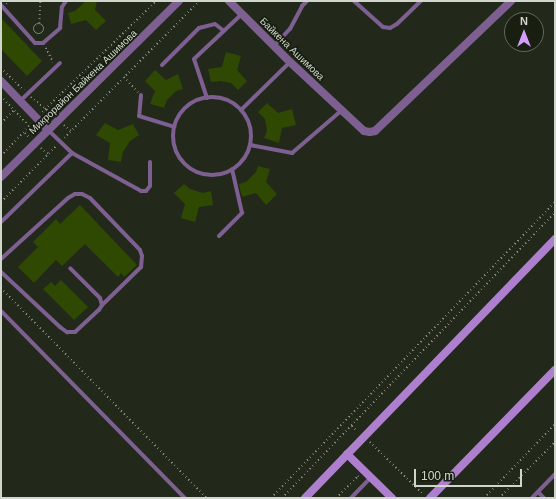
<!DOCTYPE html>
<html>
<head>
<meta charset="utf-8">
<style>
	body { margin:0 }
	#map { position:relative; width:556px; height:499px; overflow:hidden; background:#22291a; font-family:Arial,sans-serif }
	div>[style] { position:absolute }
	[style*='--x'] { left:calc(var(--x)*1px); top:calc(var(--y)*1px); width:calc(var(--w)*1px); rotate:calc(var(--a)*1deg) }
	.building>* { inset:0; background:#2f4902 }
	.path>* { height:1.5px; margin-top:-0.75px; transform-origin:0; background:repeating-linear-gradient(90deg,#81877b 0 1px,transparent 0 4px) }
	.path>.ring { margin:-0.75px; padding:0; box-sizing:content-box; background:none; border:1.5px solid #81877b; border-radius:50% }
	.service>* { height:4px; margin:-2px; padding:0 2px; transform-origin:2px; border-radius:2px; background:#7d6091 }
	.service>.ring { margin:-2px; padding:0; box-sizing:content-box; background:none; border:4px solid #7d6091; border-radius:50% }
	.minor>* { height:8px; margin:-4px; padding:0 4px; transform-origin:4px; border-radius:4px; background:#7d6091 }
	.tertiary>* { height:8px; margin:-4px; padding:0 4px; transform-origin:4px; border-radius:4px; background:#7d6091 }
	.secondary>* { height:8px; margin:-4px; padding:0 4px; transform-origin:4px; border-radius:4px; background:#ae7fce }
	span { translate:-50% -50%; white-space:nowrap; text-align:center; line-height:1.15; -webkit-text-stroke:3.5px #181f11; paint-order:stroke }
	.street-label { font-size:10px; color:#d1d6cd }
	.frame { position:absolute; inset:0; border:2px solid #d1d6cd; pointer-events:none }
	.north { position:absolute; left:504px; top:12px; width:40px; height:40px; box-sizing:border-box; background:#181f11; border:1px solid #62685c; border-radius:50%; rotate:0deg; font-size:11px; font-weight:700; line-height:16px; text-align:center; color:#d1d6cd }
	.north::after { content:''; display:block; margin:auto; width:14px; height:18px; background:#d49cfb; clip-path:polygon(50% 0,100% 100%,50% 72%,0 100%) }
	.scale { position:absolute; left:414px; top:469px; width:108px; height:18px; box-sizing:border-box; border:2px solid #d1d6cd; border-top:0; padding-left:5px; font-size:12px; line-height:14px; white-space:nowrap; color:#d1d6cd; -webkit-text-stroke:3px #181f11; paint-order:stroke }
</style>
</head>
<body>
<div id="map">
	<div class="building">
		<i style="clip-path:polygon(86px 1px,97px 1px,95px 10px,106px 21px,96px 30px,86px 20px,71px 24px,68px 13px,75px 11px)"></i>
		<i style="clip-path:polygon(1px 18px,42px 61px,27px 76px,1px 49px)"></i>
		<i style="clip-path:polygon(226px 52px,241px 56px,237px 70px,247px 81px,238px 90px,231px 83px,221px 81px,211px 82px,208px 69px,222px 67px)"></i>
		<i style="clip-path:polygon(155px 70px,166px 80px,178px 74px,183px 89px,176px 91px,167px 100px,164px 108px,150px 104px,155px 91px,145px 81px)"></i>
		<i style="clip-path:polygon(267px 103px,278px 113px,292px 109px,296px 125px,282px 128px,279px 143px,264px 138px,267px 131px,265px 119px,258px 112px)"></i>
		<i style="clip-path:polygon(105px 123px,118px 130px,133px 124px,139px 135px,130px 141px,123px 152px,121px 162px,108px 160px,110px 143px,96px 135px)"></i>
		<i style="clip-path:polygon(258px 166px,270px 169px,266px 182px,277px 194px,266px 205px,256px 193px,242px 197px,239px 184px,246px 182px,256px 172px)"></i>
		<i style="clip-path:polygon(184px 184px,190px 189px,203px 193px,211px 191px,213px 205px,199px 207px,195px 222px,181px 218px,185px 204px,174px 193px)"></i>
		<i style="clip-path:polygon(80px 205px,137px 265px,124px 277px,121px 273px,118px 277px,85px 244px,62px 266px,56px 260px,34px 283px,18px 267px,38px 247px,33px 242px,56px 219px,60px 224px)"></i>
		<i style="clip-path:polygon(61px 280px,88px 307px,74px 320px,43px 289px,51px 282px,55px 286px)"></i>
	</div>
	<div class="path">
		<i style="--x:6;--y:4;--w:5;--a:-37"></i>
		<i style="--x:39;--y:23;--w:22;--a:-87"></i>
		<i class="ring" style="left:33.5px;top:23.5px;width:9.5px;height:9.5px"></i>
		<i style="--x:46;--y:48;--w:16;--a:63"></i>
		<i style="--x:1;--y:68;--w:32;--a:44"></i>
		<i style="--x:124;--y:77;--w:21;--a:47"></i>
		<i style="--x:1;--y:96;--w:41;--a:47"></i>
		<i style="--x:31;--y:97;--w:28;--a:39"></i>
		<i style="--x:42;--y:112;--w:159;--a:-44.2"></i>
		<i style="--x:1;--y:123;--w:18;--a:-45"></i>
		<i style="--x:64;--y:125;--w:9;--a:41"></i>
		<i style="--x:25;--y:133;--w:8;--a:45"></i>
		<i style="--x:64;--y:138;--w:192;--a:-45.4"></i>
		<i style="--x:41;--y:148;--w:11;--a:41"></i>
		<i style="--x:1;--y:156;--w:44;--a:-46.8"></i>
		<i style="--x:1;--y:202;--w:80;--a:-45.5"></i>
		<i style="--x:1;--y:288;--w:294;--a:45.6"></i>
		<i style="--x:352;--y:426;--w:8;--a:45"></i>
		<i style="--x:370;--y:442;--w:74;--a:44.5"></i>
		<i style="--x:271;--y:498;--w:410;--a:-46.2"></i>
		<i style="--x:282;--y:498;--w:395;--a:-46.3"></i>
		<i style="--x:336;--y:498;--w:31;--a:-45"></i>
		<i style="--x:358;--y:476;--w:1;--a:45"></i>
		<i style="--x:484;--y:498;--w:103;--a:-46.2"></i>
		<i style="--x:499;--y:498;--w:79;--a:-45"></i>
	</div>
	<div class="service">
		<i style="--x:354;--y:1;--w:39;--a:42"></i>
		<i style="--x:383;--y:27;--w:7;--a:8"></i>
		<i style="--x:390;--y:28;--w:8;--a:-30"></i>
		<i style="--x:397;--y:24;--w:33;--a:-44"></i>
		<i style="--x:1;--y:5;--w:51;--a:48.2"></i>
		<i style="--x:35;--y:43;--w:8;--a:0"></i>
		<i style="--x:43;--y:43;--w:23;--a:-41"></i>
		<i style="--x:60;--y:28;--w:21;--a:-85"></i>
		<i style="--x:62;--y:7;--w:7;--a:-56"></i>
		<i style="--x:274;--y:46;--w:23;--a:-47"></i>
		<i style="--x:290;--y:29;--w:26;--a:-62"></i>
		<i style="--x:302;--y:6;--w:7;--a:-45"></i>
		<i style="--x:162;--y:65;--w:52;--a:-45"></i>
		<i style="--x:199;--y:28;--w:16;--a:-14"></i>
		<i style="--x:215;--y:24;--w:11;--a:38"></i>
		<i style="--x:141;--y:95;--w:21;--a:95"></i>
		<i style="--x:139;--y:116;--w:37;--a:17"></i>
		<i class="ring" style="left:173px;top:97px;width:74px;height:74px"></i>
		<i style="--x:207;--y:98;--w:41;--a:-108.4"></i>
		<i style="--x:194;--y:59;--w:66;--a:-43.2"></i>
		<i style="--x:20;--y:101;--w:55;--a:-43.5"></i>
		<i style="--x:241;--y:110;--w:69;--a:-44.4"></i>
		<i style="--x:250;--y:145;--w:43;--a:10.8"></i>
		<i style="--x:292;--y:153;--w:66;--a:-40.7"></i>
		<i style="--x:72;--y:153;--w:79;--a:28.8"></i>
		<i style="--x:141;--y:191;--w:5;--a:0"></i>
		<i style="--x:146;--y:191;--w:6;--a:-51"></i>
		<i style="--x:150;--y:186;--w:24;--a:-90"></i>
		<i style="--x:1;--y:222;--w:99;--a:-44.2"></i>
		<i style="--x:72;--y:153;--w:33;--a:-136"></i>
		<i style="--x:219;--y:236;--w:33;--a:-45"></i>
		<i style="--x:242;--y:213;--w:45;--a:-102.8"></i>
		<i style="--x:1;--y:259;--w:91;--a:-42.3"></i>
		<i style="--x:68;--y:198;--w:8;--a:-30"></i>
		<i style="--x:75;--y:194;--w:7;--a:0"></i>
		<i style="--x:82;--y:194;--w:9;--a:27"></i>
		<i style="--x:90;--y:198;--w:72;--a:46.1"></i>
		<i style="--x:140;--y:250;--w:6;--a:72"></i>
		<i style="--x:142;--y:256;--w:11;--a:95"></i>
		<i style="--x:141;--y:267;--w:54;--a:135.7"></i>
		<i style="--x:1;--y:272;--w:81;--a:43"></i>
		<i style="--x:60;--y:327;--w:9;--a:36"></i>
		<i style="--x:67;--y:332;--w:8;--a:0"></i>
		<i style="--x:75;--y:332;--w:33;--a:-43"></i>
		<i style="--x:99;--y:310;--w:6;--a:-59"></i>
		<i style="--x:102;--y:305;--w:7;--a:-106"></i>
		<i style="--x:100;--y:298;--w:42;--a:-135"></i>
		<i style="--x:1;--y:311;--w:262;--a:45.5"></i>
		<i style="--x:538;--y:492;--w:8;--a:45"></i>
		<i style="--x:351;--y:498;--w:29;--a:-46"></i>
		<i style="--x:532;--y:498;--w:33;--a:-46"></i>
	</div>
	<div class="minor">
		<i style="--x:229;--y:1;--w:86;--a:45"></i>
		<i style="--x:290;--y:62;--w:101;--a:43"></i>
		<i style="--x:364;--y:131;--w:6;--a:9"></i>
		<i style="--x:370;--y:132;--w:5;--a:-11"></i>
		<i style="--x:375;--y:131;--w:188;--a:-43.7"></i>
		<i style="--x:1;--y:81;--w:68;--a:46.2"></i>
	</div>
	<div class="tertiary">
		<i style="--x:1;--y:177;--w:250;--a:-44.7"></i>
	</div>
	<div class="secondary">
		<i style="--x:347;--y:454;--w:63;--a:44.4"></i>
		<i style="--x:305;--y:498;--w:360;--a:-46"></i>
		<i style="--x:430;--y:498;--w:179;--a:-45.7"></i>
	</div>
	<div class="street-label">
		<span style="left:292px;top:49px;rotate:44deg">Байкена Ашимова</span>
		<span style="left:83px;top:82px;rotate:-44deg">Микрорайон Байкена Ашимова</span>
	</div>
	<div class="frame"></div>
	<div class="north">N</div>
	<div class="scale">100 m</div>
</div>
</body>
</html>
